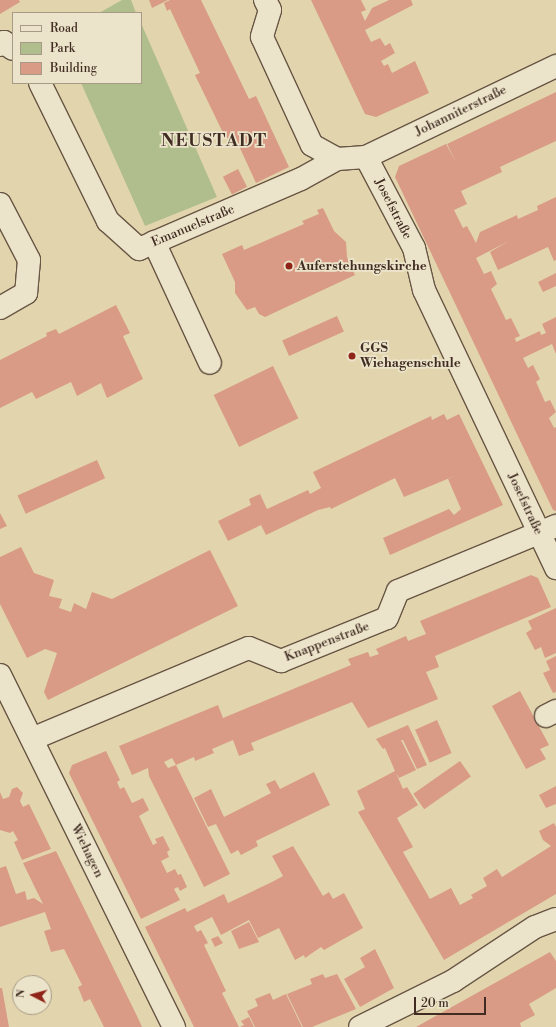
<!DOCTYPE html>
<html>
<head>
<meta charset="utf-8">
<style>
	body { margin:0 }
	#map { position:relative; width:556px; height:1027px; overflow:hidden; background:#e2d5ad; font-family:"Libre Bodoni",serif }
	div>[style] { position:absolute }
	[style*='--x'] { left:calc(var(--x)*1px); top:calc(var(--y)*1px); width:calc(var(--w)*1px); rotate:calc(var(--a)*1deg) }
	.green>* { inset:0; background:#b0be8d }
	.building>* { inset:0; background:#d99b85; transform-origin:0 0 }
	.roads { filter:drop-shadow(1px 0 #685645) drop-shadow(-1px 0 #685645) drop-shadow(0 1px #685645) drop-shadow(0 -1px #685645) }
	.minor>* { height:22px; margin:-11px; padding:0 11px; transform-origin:11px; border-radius:11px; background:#ece4ca }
	.dots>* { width:11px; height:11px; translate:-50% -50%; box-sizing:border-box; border:2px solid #ece4ca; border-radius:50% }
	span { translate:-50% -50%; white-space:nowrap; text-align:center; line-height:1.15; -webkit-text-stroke:3.5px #ece4ca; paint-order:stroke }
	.street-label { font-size:13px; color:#402c22 }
	.poi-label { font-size:13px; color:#402c22; font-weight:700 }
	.left { translate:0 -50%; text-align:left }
	.district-label { font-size:17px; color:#402c22; font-weight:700; letter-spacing:1px }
	.legend { position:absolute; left:12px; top:12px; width:130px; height:72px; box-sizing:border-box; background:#ece4ca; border:1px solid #a79a87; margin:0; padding:5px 7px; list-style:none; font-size:12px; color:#402c22 }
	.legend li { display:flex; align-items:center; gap:8px; height:20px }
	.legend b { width:20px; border:1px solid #a79a87 }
	.north { position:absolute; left:12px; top:975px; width:40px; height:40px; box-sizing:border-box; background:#ece4ca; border:1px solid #a79a87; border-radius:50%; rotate:276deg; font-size:11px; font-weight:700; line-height:16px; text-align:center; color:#402c22 }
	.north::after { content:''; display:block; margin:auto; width:14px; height:18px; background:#8f2418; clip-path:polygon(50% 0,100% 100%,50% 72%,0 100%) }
	.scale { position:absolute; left:414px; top:997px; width:72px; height:18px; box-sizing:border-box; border:2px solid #402c22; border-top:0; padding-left:5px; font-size:12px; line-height:14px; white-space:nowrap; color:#402c22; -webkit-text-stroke:3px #ece4ca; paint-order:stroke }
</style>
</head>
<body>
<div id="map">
	<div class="green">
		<i style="clip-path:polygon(122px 0,131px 0,136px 13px,99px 13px)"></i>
		<i style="clip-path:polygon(141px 23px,217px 197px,145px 226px,81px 83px,141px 83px)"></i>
	</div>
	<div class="building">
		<i style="clip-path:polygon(0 0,19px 0,20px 2px,0 14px)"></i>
		<i style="clip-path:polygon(149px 0,168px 0,152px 8px)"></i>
		<i style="clip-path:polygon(170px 0,201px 0,249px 99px,256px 96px,289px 167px,256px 183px,234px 135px,226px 139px,195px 75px,200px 73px,170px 9px,167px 11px,164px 3px)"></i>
		<i style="clip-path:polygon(311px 0,361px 0,366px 10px,361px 12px,365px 21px,372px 8px,389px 0,411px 0,413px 5px,365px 30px,371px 42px,380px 38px,385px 46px,390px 43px,395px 53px,381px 61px,384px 66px,388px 64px,392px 73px,415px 61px,429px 93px,376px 117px,365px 114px)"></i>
		<i style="clip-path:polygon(556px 92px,556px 141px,500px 167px,502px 172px,461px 191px,467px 204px,454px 210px,463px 228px,467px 226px,476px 243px,480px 232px,517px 215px,518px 219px,538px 210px,537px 206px,556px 197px,556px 260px,554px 261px,548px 247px,498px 270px,490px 252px,509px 241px,476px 258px,484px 274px,491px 271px,497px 284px,491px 289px,506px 320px,511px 318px,520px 336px,515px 338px,516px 342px,540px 331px,541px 335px,546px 333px,542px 324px,556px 317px,556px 354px,552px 344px,523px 358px,528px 368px,533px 365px,540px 379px,536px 382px,537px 384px,545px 402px,550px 400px,556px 412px,549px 418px,554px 428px,556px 427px,556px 511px,553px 510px,395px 177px,399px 166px,446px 144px,456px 162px,447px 144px)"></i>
		<i style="left:238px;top:169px;width:20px;height:17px;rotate:63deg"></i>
		<i style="clip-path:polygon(323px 208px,334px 231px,346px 242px,347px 257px,355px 275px,265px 317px,259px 314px,255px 307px,247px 310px,235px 293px,235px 282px,222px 254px,242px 245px,244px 250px,304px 224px,302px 221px,319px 214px,317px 210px)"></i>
		<i style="clip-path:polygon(556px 273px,556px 286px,543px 292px,538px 282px)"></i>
		<i style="clip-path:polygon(116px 305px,130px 333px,123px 336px,143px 379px,107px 398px,101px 383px,77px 396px,71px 382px,36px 399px,32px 392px,0 408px,0 360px,47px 336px,46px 333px,56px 329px,59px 334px)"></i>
		<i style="left:337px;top:316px;width:17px;height:60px;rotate:66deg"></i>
		<i style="left:273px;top:366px;width:58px;height:66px;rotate:64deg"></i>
		<i style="clip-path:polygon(444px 414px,447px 420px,459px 414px,503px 505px,390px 555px,383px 538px,449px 509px,454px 515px,461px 509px,448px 479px,457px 475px,404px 497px,395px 478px,331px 509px,330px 507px,318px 510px,266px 535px,261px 525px,228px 541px,218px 521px,251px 505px,249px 499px,260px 494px,267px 509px,308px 490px,310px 494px,321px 488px,313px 472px,431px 416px,432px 420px)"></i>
		<i style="left:97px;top:460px;width:20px;height:87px;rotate:66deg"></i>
		<i style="clip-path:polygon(0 513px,7px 526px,0 529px)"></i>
		<i style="clip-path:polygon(21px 547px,34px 573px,54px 580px,49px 596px,62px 599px,59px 608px,71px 612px,74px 603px,86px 609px,92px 592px,112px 599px,210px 550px,238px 606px,48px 700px,44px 692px,57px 653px,45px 649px,27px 658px,0 604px,0 557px)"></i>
		<i style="clip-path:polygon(531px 575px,538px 578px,551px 607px,435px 656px,439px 667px,426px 672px,438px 699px,368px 728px,352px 702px,251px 743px,254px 750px,239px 756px,233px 740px,212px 749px,214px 753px,195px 761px,194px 757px,176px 765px,172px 758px,164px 762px,168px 768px,176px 765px,230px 874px,204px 887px,149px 776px,148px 768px,132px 775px,119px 746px,218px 705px,223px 718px,351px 665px,348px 659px,368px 652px,370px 657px,379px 654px,376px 649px,406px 636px,408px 641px,426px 634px,420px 621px)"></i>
		<i style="clip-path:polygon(556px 608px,556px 653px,545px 658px,541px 647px,535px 650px,526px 633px,532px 629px,528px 621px)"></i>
		<i style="clip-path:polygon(556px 656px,556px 692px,553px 693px,543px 673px,550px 670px,546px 661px)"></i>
		<i style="clip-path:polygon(520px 691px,549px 745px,540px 749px,546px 759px,526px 769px,492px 706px)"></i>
		<i style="left:437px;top:720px;width:36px;height:24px;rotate:66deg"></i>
		<i style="clip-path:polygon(408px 725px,427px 765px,417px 769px,403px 740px,401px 740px,416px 770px,399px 778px,396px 773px,403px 789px,407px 787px,418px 805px,397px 818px,413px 847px,403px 852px,430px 899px,451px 888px,460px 905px,473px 898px,471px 895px,487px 886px,483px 878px,497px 869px,502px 877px,551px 846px,543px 840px,539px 831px,554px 823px,556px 827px,556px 894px,444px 960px,358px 812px,365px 809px,357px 791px,395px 771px,385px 748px,383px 749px,376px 739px)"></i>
		<i style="clip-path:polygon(106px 751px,120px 780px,117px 782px,120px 789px,124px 787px,132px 803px,143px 798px,149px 810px,139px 816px,153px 845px,157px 843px,155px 839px,163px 836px,170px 850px,167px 852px,169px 857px,161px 861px,167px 873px,175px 869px,178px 875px,181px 874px,187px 887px,180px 891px,178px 887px,174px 889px,180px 900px,141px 919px,69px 773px,72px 765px)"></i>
		<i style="left:460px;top:761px;width:19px;height:57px;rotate:55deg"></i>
		<i style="clip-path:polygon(314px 772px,330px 805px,256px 841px,258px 846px,241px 855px,238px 850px,231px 854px,216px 824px,208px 827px,194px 798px,211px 789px,224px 817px,271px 793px,266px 784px,275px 780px,280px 789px)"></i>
		<i style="clip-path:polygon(556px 786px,556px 804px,546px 808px,539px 795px)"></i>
		<i style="clip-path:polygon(17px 787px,23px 793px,20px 801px,23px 807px,29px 804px,51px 849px,22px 860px,14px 842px,18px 840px,13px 831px,10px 833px,0 830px,0 792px,3px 799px,9px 797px,12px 789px)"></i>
		<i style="clip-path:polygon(293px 846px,323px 896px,329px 892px,333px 899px,344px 893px,363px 928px,324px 950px,321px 947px,305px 958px,304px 955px,295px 960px,279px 928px,258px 938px,249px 920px,221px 935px,212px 917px,194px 926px,197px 932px,201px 930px,208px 943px,204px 945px,226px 991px,222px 993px,239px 1027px,194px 1027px,145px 927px,185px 908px,187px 912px,224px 894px,228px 903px,272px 882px,283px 876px,272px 856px)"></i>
		<i style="clip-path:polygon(56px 851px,137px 1016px,142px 1027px,104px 1027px,90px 999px,84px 1002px,78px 987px,82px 985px,64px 949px,51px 952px,44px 931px,51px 929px,45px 912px,0 927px,0 868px,6px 866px,16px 894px,25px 891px,27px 900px,34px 898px,43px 904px,23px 863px)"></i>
		<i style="clip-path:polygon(249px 922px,259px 942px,239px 949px,231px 931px)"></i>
		<i style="clip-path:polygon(218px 936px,223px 943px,215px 947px,211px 939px)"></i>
		<i style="clip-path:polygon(375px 949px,394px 988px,360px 1007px,344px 979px,365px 967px,360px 958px)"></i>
		<i style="clip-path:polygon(550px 952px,556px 961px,556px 988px,529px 1004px,535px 1015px,520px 1023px,521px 1027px,416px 1027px)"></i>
		<i style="clip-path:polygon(323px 974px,325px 978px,337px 974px,356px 1009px,312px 1027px,303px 1027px,287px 994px,312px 984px,310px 979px)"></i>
		<i style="clip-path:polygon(0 988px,2px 988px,9px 1027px,0 1027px)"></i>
		<i style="clip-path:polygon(270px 993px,273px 1000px,286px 994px,302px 1027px,255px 1027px,247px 1011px,258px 1006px,255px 999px)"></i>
		<i style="clip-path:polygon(249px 1017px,254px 1027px,240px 1027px,244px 1025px,241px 1021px)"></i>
	</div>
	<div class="roads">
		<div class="minor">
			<i style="--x:265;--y:0;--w:11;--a:63"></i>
			<i style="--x:270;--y:10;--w:28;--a:107"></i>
			<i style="--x:262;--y:37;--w:119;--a:65.2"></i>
			<i style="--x:312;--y:145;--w:29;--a:29"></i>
			<i style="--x:337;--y:159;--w:29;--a:-4"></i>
			<i style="--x:366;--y:157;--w:211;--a:-25.6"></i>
			<i style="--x:0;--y:45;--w:5;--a:-37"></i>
			<i style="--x:4;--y:42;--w:11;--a:38"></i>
			<i style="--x:40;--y:83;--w:154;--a:63.8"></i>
			<i style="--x:108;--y:221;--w:42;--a:42.1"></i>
			<i style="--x:139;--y:249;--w:176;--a:-23.4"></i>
			<i style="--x:301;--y:179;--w:41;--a:-29.1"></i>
			<i style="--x:366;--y:157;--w:103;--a:62.2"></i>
			<i style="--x:414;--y:248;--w:43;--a:76.6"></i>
			<i style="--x:424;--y:290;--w:308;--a:64.6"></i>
			<i style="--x:0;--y:204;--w:63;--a:62.6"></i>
			<i style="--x:29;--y:260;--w:33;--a:95"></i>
			<i style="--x:26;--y:293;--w:30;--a:150"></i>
			<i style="--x:154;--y:242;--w:133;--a:65.2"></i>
			<i style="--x:0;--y:675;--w:393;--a:63.7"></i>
			<i style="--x:546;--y:716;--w:11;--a:-27"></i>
			<i style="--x:32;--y:739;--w:235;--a:-22.8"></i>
			<i style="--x:249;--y:648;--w:35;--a:22"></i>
			<i style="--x:281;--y:661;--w:114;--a:-22.1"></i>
			<i style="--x:387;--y:618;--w:29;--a:-68"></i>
			<i style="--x:398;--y:591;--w:171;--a:-22.4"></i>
			<i style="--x:360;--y:1027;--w:104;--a:-26.3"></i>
			<i style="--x:453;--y:981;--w:98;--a:-33.4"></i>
			<i style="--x:535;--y:927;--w:22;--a:-21"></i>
		</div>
	</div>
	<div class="dots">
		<i style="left:289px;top:266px;background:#8f2418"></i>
		<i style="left:352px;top:356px;background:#8f2418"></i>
	</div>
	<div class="street-label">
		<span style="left:461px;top:111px;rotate:-26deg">Johanniterstraße</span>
		<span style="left:393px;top:209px;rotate:63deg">Josefstraße</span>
		<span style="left:193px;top:226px;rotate:-23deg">Emanuelstraße</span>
		<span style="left:525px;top:504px;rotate:65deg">Josefstraße</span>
		<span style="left:327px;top:642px;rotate:-21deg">Knappenstraße</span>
		<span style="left:87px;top:851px;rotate:64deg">Wiehagen</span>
	</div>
	<div class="poi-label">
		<span class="left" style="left:297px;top:266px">Auferstehungskirche</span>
		<span class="left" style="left:360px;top:356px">GGS<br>Wiehagenschule</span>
	</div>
	<div class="district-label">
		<span style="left:214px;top:142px">NEUSTADT</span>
	</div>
	<ul class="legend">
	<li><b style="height:5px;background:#ece4ca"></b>Road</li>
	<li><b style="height:11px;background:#b0be8d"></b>Park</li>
	<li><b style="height:11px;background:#d99b85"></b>Building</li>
	</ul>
	<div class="north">N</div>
	<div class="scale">20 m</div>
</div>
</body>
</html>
